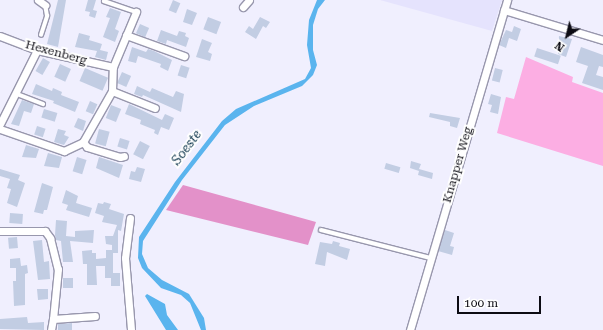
<!DOCTYPE html>
<html>
<head>
<meta charset="utf-8">
<style>
	body { margin:0 }
	#map { position:relative; width:603px; height:330px; overflow:hidden; background:#f0effe; font-family:"Roboto Serif",serif }
	div>[style] { position:absolute }
	[style*='--x'] { left:calc(var(--x)*1px); top:calc(var(--y)*1px); width:calc(var(--w)*1px); rotate:calc(var(--a)*1deg) }
	.built>* { inset:0; background:#e5e3fd }
	.green>* { inset:0; background:#fcaee3 }
	.forest>* { inset:0; background:#e391c9 }
	.water>* { inset:0; background:#5ab4ee }
	.building>* { inset:0; background:#c2cde3; transform-origin:0 0 }
	.roads { filter:drop-shadow(1px 0 #9897ad) drop-shadow(-1px 0 #9897ad) drop-shadow(0 1px #9897ad) drop-shadow(0 -1px #9897ad) }
	.lane>* { height:3.5px; margin:-1.75px; padding:0 1.75px; transform-origin:1.75px; border-radius:1.75px; background:#fff }
	.street>* { height:7px; margin:-3.5px; padding:0 3.5px; transform-origin:3.5px; border-radius:3.5px; background:#fff }
	span { translate:-50% -50%; white-space:nowrap; text-align:center; line-height:1.15; -webkit-text-stroke:4px #fff; paint-order:stroke }
	.street-label { font-size:12px; color:#0c0b13 }
	.water-label { font-size:13px; color:#0a3249; font-style:italic }
	.north { position:absolute; left:547px; top:16px; width:40px; height:40px; -webkit-text-stroke:3px #fff; paint-order:stroke; rotate:215deg; font-size:11px; font-weight:700; line-height:16px; text-align:center; color:#0c0b13 }
	.north::after { content:''; display:block; margin:auto; width:14px; height:18px; background:#0c0b13; clip-path:polygon(50% 0,100% 100%,50% 72%,0 100%) }
	.scale { position:absolute; left:457px; top:296px; width:84px; height:18px; box-sizing:border-box; border:2px solid #0c0b13; border-top:0; padding-left:5px; font-size:12px; line-height:14px; white-space:nowrap; color:#0c0b13; -webkit-text-stroke:3px #fff; paint-order:stroke }
</style>
</head>
<body>
<div id="map">
	<div class="built">
		<i style="clip-path:polygon(380px 0,502px 0,492px 31px)"></i>
	</div>
	<div class="green">
		<i style="clip-path:polygon(526px 57px,573px 77px,572px 82px,603px 93px,603px 166px,497px 133px,506px 97px,514px 99px)"></i>
	</div>
	<div class="forest">
		<i style="clip-path:polygon(183px 185px,316px 222px,308px 245px,166px 210px)"></i>
	</div>
	<div class="water">
		<i style="clip-path:polygon(317px 0,325px 0,318px 9px,313px 25px,313px 50px,317px 65px,313px 75px,302px 86px,254px 106px,225px 125px,182px 180px,143px 241px,142px 254px,148px 268px,162px 280px,189px 294px,204px 318px,206px 330px,201px 330px,190px 303px,181px 295px,161px 288px,142px 268px,138px 258px,139px 237px,175px 182px,222px 121px,236px 109px,305px 79px,311px 68px,307px 45px,309px 20px)"></i>
		<i style="clip-path:polygon(147px 294px,165px 304px,167px 315px,178px 330px,166px 330px,145px 296px)"></i>
	</div>
	<div class="building">
		<i style="clip-path:polygon(58px 0,66px 0,58px 47px,47px 44px)"></i>
		<i style="clip-path:polygon(88px 0,96px 0,93px 10px,97px 11px,95px 18px,89px 16px,90px 12px,85px 11px)"></i>
		<i style="left:173px;top:0;width:8px;height:11px;rotate:23deg"></i>
		<i style="clip-path:polygon(110px 8px,121px 12px,115px 29px,119px 31px,115px 42px,103px 37px,110px 18px,106px 17px)"></i>
		<i style="clip-path:polygon(187px 9px,197px 13px,192px 25px,183px 22px)"></i>
		<i style="left:208px;top:17px;width:14px;height:13px;rotate:21deg"></i>
		<i style="clip-path:polygon(260px 17px,270px 22px,266px 28px,263px 26px,256px 39px,245px 32px,249px 26px,253px 29px)"></i>
		<i style="left:140px;top:24px;width:10px;height:10px;rotate:24deg"></i>
		<i style="clip-path:polygon(514px 26px,521px 29px,517px 41px,509px 38px,506px 48px,499px 45px,506px 30px,512px 32px)"></i>
		<i style="clip-path:polygon(161px 30px,177px 36px,179px 31px,186px 33px,185px 36px,189px 38px,186px 47px,167px 40px,166px 44px,157px 41px)"></i>
		<i style="clip-path:polygon(79px 33px,90px 36px,89px 40px,102px 44px,100px 50px,108px 52px,106px 60px,95px 57px,97px 51px,75px 47px)"></i>
		<i style="clip-path:polygon(559px 36px,572px 39px,566px 57px,558px 54px)"></i>
		<i style="clip-path:polygon(202px 39px,212px 43px,208px 52px,212px 54px,210px 61px,196px 57px)"></i>
		<i style="clip-path:polygon(132px 47px,146px 52px,148px 49px,154px 51px,172px 60px,168px 71px,160px 67px,161px 64px,138px 56px,136px 63px,128px 61px)"></i>
		<i style="clip-path:polygon(581px 47px,603px 55px,603px 67px,599px 66px,596px 75px,603px 77px,603px 90px,582px 83px,588px 66px,576px 62px)"></i>
		<i style="left:537px;top:48px;width:25px;height:9px;rotate:18deg"></i>
		<i style="left:43px;top:58px;width:8px;height:15px;rotate:30deg"></i>
		<i style="left:60px;top:64px;width:12px;height:14px;rotate:24deg"></i>
		<i style="left:181px;top:65px;width:9px;height:11px;rotate:18deg"></i>
		<i style="left:85px;top:68px;width:25px;height:14px;rotate:23deg"></i>
		<i style="left:495px;top:68px;width:8px;height:13px;rotate:14deg"></i>
		<i style="left:122px;top:72px;width:10px;height:12px;rotate:24deg"></i>
		<i style="clip-path:polygon(36px 84px,52px 91px,53px 88px,62px 92px,61px 95px,79px 102px,75px 112px,53px 103px,54px 101px,32px 94px)"></i>
		<i style="clip-path:polygon(137px 86px,150px 92px,152px 88px,173px 97px,176px 91px,184px 94px,181px 112px,143px 95px,142px 97px,134px 94px)"></i>
		<i style="clip-path:polygon(491px 94px,501px 97px,498px 114px,490px 112px,492px 105px,488px 104px)"></i>
		<i style="clip-path:polygon(22px 100px,34px 104px,31px 113px,24px 111px,19px 126px,11px 124px)"></i>
		<i style="left:90px;top:101px;width:8px;height:11px;rotate:23deg"></i>
		<i style="clip-path:polygon(129px 104px,162px 120px,165px 114px,174px 118px,169px 130px,161px 127px,158px 135px,154px 133px,155px 130px,140px 124px,141px 120px,125px 114px)"></i>
		<i style="left:111px;top:105px;width:11px;height:14px;rotate:22deg"></i>
		<i style="left:44px;top:109px;width:14px;height:9px;rotate:17deg"></i>
		<i style="clip-path:polygon(430px 113px,460px 118px,457px 128px,450px 126px,450px 122px,429px 117px)"></i>
		<i style="clip-path:polygon(78px 118px,86px 121px,83px 131px,74px 127px)"></i>
		<i style="left:37px;top:126px;width:9px;height:9px;rotate:18deg"></i>
		<i style="clip-path:polygon(58px 129px,66px 131px,64px 135px,69px 137px,64px 145px,54px 142px)"></i>
		<i style="left:99px;top:129px;width:11px;height:15px;rotate:15deg"></i>
		<i style="left:120px;top:138px;width:10px;height:9px;rotate:17deg"></i>
		<i style="left:140px;top:141px;width:11px;height:15px;rotate:27deg"></i>
		<i style="clip-path:polygon(26px 145px,39px 149px,36px 158px,22px 157px)"></i>
		<i style="clip-path:polygon(48px 153px,62px 157px,59px 168px,44px 166px)"></i>
		<i style="left:77px;top:157px;width:10px;height:15px;rotate:17deg"></i>
		<i style="clip-path:polygon(99px 157px,123px 165px,119px 178px,96px 168px)"></i>
		<i style="clip-path:polygon(411px 161px,421px 164px,419px 169px,433px 173px,432px 179px,418px 175px,419px 171px,410px 168px)"></i>
		<i style="left:386px;top:163px;width:15px;height:6px;rotate:16deg"></i>
		<i style="clip-path:polygon(137px 167px,145px 169px,141px 182px,129px 179px,131px 171px,135px 172px)"></i>
		<i style="clip-path:polygon(0 169px,20px 175px,18px 180px,25px 183px,17px 207px,7px 203px,11px 189px,7px 188px,10px 179px,0 176px)"></i>
		<i style="clip-path:polygon(42px 183px,53px 187px,47px 210px,44px 210px,43px 214px,34px 212px)"></i>
		<i style="clip-path:polygon(66px 190px,78px 196px,76px 203px,92px 208px,89px 217px,66px 210px,68px 205px,62px 203px)"></i>
		<i style="clip-path:polygon(104px 202px,111px 204px,109px 209px,124px 214px,121px 231px,118px 230px,118px 253px,113px 253px,113px 273px,120px 273px,120px 286px,111px 286px,111px 278px,105px 278px,105px 266px,96px 266px,97px 285px,87px 285px,87px 264px,83px 264px,82px 251px,92px 250px,92px 253px,96px 253px,96px 259px,106px 258px,106px 250px,112px 250px,112px 245px,106px 244px,105px 236px,113px 236px,117px 225px,102px 222px,104px 216px,95px 213px,98px 203px,103px 204px)"></i>
		<i style="left:10px;top:213px;width:13px;height:10px;rotate:4deg"></i>
		<i style="clip-path:polygon(56px 220px,67px 221px,66px 236px,75px 237px,75px 231px,94px 230px,93px 243px,70px 241px,73px 262px,63px 262px,61px 241px,56px 240px,55px 235px)"></i>
		<i style="clip-path:polygon(445px 230px,454px 233px,450px 246px,454px 247px,452px 255px,438px 251px)"></i>
		<i style="left:17px;top:237px;width:11px;height:9px;rotate:85deg"></i>
		<i style="clip-path:polygon(42px 240px,44px 262px,49px 261px,50px 279px,38px 280px,33px 241px)"></i>
		<i style="clip-path:polygon(333px 241px,340px 243px,339px 246px,350px 249px,347px 260px,327px 252px,325px 266px,315px 264px,320px 242px,332px 244px)"></i>
		<i style="clip-path:polygon(20px 258px,21px 266px,27px 265px,28px 273px,25px 274px,25px 305px,14px 306px,13px 281px,16px 281px,16px 268px,10px 268px,10px 259px)"></i>
		<i style="left:73px;top:278px;width:10px;height:10px;rotate:90deg"></i>
		<i style="clip-path:polygon(37px 289px,48px 289px,48px 299px,38px 300px)"></i>
		<i style="clip-path:polygon(27px 317px,28px 323px,44px 322px,44px 330px,0 329px,0 319px)"></i>
		<i style="clip-path:polygon(72px 323px,72px 330px,58px 330px,58px 324px)"></i>
	</div>
	<div class="roads">
		<div class="lane">
			<i style="--x:104;--y:1;--w:34;--a:19"></i>
			<i style="--x:41;--y:35;--w:20;--a:-72"></i>
			<i style="--x:47;--y:16;--w:11;--a:-100"></i>
			<i style="--x:17;--y:94;--w:28;--a:21"></i>
			<i style="--x:321;--y:230;--w:114;--a:14.3"></i>
		</div>
		<div class="street">
			<i style="--x:38;--y:0;--w:9;--a:36"></i>
			<i style="--x:243;--y:7;--w:9;--a:-49"></i>
			<i style="--x:504;--y:10;--w:103;--a:16.9"></i>
			<i style="--x:126;--y:35;--w:62;--a:19.9"></i>
			<i style="--x:0;--y:36;--w:40;--a:21"></i>
			<i style="--x:37;--y:50;--w:78;--a:12.6"></i>
			<i style="--x:112;--y:91;--w:46;--a:21.6"></i>
			<i style="--x:0;--y:124;--w:83;--a:-63.4"></i>
			<i style="--x:0;--y:129;--w:68;--a:19"></i>
			<i style="--x:64;--y:151;--w:21;--a:-25"></i>
			<i style="--x:83;--y:142;--w:59;--a:-60.4"></i>
			<i style="--x:112;--y:91;--w:24;--a:-88"></i>
			<i style="--x:113;--y:67;--w:60;--a:-67.3"></i>
			<i style="--x:83;--y:142;--w:6;--a:51"></i>
			<i style="--x:87;--y:147;--w:34;--a:17"></i>
			<i style="--x:120;--y:157;--w:4;--a:-14"></i>
			<i style="--x:130;--y:218;--w:40;--a:97.1"></i>
			<i style="--x:125;--y:258;--w:72;--a:85.2"></i>
			<i style="--x:0;--y:231;--w:45;--a:0"></i>
			<i style="--x:45;--y:231;--w:9;--a:54"></i>
			<i style="--x:50;--y:238;--w:32;--a:76"></i>
			<i style="--x:58;--y:269;--w:50;--a:95.7"></i>
			<i style="--x:53;--y:319;--w:42;--a:-4.1"></i>
			<i style="--x:51;--y:330;--w:11;--a:-80"></i>
			<i style="--x:410;--y:330;--w:344;--a:-73.6"></i>
		</div>
	</div>
	<div class="street-label">
		<span style="left:56px;top:53px;rotate:15deg">Hexenberg</span>
		<span style="left:458px;top:165px;rotate:-74deg">Knapper Weg</span>
	</div>
	<div class="water-label">
		<span style="left:187px;top:148px;rotate:-53deg">Soeste</span>
	</div>
	<div class="north">N</div>
	<div class="scale">100 m</div>
</div>
</body>
</html>
